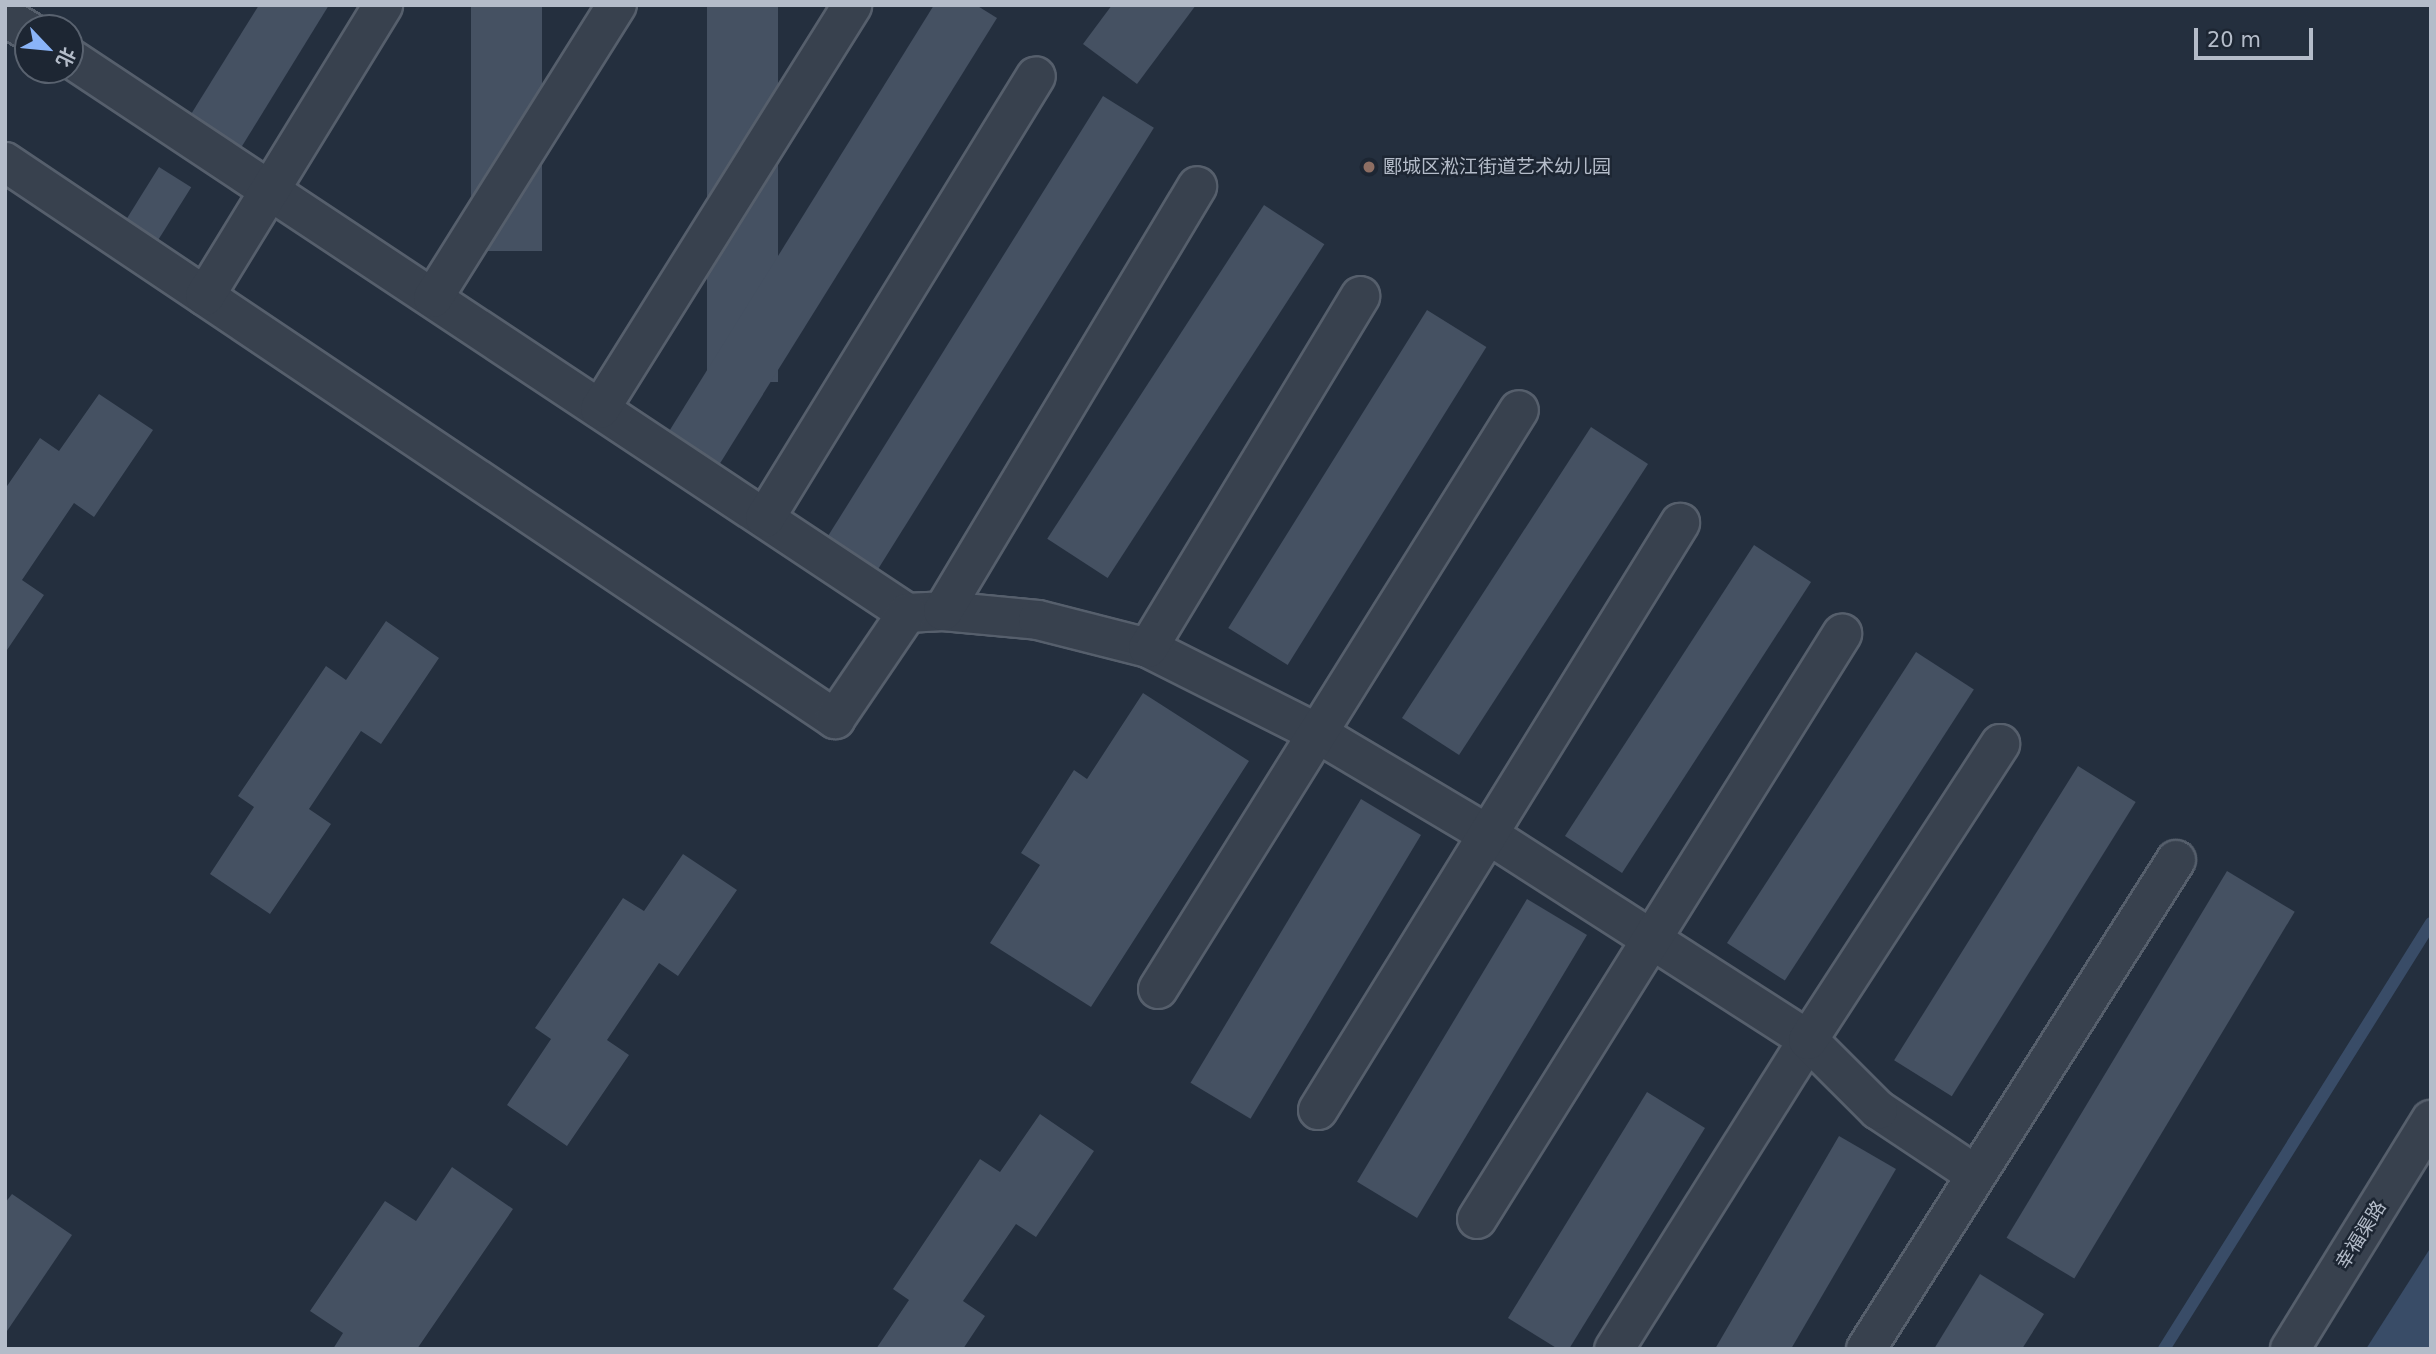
<!DOCTYPE html>
<html>
<head>
<meta charset="utf-8">
<style>
	body { margin:0 }
	#map { position:relative; width:2436px; height:1354px; overflow:hidden; background:#242f3e; font-family:"DejaVu Sans","Noto Sans SC",sans-serif }
	div>[style] { position:absolute }
	[style*='--x'] { left:calc(var(--x)*1px); top:calc(var(--y)*1px); width:calc(var(--w)*1px); rotate:calc(var(--a)*1deg) }
	.water>* { inset:0; background:#394c67 }
	.stream>* { height:12px; margin:-6px; padding:0 6px; transform-origin:6px; border-radius:6px; background:#394c67 }
	.building>* { inset:0; background:#455162; transform-origin:0 0 }
	.roads { filter:drop-shadow(2px 0 #565f6c) drop-shadow(-2px 0 #565f6c) drop-shadow(0 2px #565f6c) drop-shadow(0 -2px #565f6c) }
	.minor>* { height:38px; margin:-19px; padding:0 19px; transform-origin:19px; border-radius:19px; background:#38414e }
	.tertiary>* { height:38px; margin:-19px; padding:0 19px; transform-origin:19px; border-radius:19px; background:#38414e }
	.dots>* { width:19px; height:19px; translate:-50% -50%; box-sizing:border-box; border:4px solid #1d2633; border-radius:50% }
	span { translate:-50% -50%; white-space:nowrap; text-align:center; line-height:1.15; -webkit-text-stroke:5px #1d2633; paint-order:stroke }
	.poi-label { font-size:19px; color:#b4bcc9 }
	.left { translate:0 -50%; text-align:left }
	.street-label { font-size:19px; color:#b4bcc9 }
	.frame { position:absolute; inset:0; border:7px solid #b4bcc9; pointer-events:none }
	.north { position:absolute; left:14px; top:14px; width:70px; height:70px; box-sizing:border-box; background:#1d2633; border:2px solid #59626f; border-radius:50%; rotate:116deg; font-size:19px; font-weight:700; line-height:28px; text-align:center; color:#b4bcc9 }
	.north::after { content:''; display:block; margin:auto; width:24px; height:32px; background:#8ab4f8; clip-path:polygon(50% 0,100% 100%,50% 72%,0 100%) }
	.scale { position:absolute; left:2194px; top:28px; width:119px; height:32px; box-sizing:border-box; border:4px solid #b4bcc9; border-top:0; padding-left:9px; font-size:21px; line-height:24px; white-space:nowrap; color:#b4bcc9; -webkit-text-stroke:5px #1d2633; paint-order:stroke }
</style>
</head>
<body>
<div id="map">
	<div class="water">
		<i style="clip-path:polygon(2431px 1247px,2431px 1349px,2366px 1349px)"></i>
	</div>
	<div class="stream">
		<i style="--x:2164;--y:1349;--w:503;--a:-57.92"></i>
	</div>
	<div class="building">
		<i style="clip-path:polygon(259px 5px,329px 5px,239px 151px,188px 119px)"></i>
		<i style="left:471px;top:5px;width:71px;height:246px"></i>
		<i style="left:707px;top:5px;width:71px;height:377px"></i>
		<i style="clip-path:polygon(934px 5px,976px 5px,997px 18px,719px 465px,668px 433px)"></i>
		<i style="clip-path:polygon(1112px 5px,1196px 5px,1137px 84px,1083px 44px)"></i>
		<i style="left:1103px;top:96px;width:60px;height:526px;rotate:32deg"></i>
		<i style="left:159px;top:167px;width:38px;height:63px;rotate:32deg"></i>
		<i style="left:1264px;top:205px;width:72px;height:398px;rotate:33deg"></i>
		<i style="left:1427px;top:310px;width:70px;height:375px;rotate:32deg"></i>
		<i style="clip-path:polygon(99px 394px,153px 430px,94px 517px,74px 503px,22px 580px,44px 595px,5px 653px,5px 489px,40px 438px,59px 451px)"></i>
		<i style="left:1591px;top:427px;width:68px;height:347px;rotate:33deg"></i>
		<i style="left:1754px;top:545px;width:68px;height:347px;rotate:33deg"></i>
		<i style="clip-path:polygon(386px 621px,439px 658px,381px 744px,361px 731px,309px 809px,331px 824px,270px 914px,210px 874px,254px 807px,238px 796px,326px 666px,346px 680px)"></i>
		<i style="left:1916px;top:652px;width:69px;height:347px;rotate:33deg"></i>
		<i style="clip-path:polygon(1143px 693px,1249px 761px,1091px 1007px,990px 943px,1040px 865px,1021px 853px,1074px 770px,1087px 779px)"></i>
		<i style="left:2078px;top:766px;width:68px;height:347px;rotate:32deg"></i>
		<i style="left:1361px;top:799px;width:70px;height:331px;rotate:31deg"></i>
		<i style="clip-path:polygon(683px 854px,737px 890px,678px 976px,659px 963px,607px 1040px,629px 1055px,567px 1146px,507px 1105px,551px 1039px,535px 1028px,623px 898px,644px 911px)"></i>
		<i style="left:2227px;top:871px;width:79px;height:428px;rotate:31deg"></i>
		<i style="left:1527px;top:899px;width:70px;height:330px;rotate:31deg"></i>
		<i style="clip-path:polygon(1647px 1092px,1705px 1128px,1569px 1349px,1558px 1349px,1508px 1318px)"></i>
		<i style="clip-path:polygon(1040px 1114px,1094px 1151px,1036px 1237px,1016px 1224px,963px 1301px,985px 1316px,963px 1349px,876px 1349px,909px 1300px,893px 1289px,980px 1159px,1000px 1172px)"></i>
		<i style="clip-path:polygon(1839px 1136px,1896px 1169px,1791px 1349px,1715px 1349px)"></i>
		<i style="clip-path:polygon(452px 1167px,513px 1209px,417px 1349px,333px 1349px,343px 1333px,310px 1311px,385px 1201px,416px 1221px)"></i>
		<i style="clip-path:polygon(12px 1194px,72px 1235px,5px 1334px,5px 1203px)"></i>
		<i style="clip-path:polygon(1980px 1274px,2044px 1314px,2022px 1349px,1934px 1349px)"></i>
	</div>
	<div class="roads">
		<div class="minor">
			<i style="--x:5;--y:17;--w:27;--a:31"></i>
			<i style="--x:70;--y:58;--w:1004;--a:33.55"></i>
			<i style="--x:907;--y:613;--w:36;--a:-3"></i>
			<i style="--x:943;--y:611;--w:95;--a:5.4"></i>
			<i style="--x:1038;--y:620;--w:114;--a:14.3"></i>
			<i style="--x:1148;--y:648;--w:189;--a:26.7"></i>
			<i style="--x:1317;--y:733;--w:200;--a:30.7"></i>
			<i style="--x:1489;--y:835;--w:379;--a:32.7"></i>
			<i style="--x:1808;--y:1040;--w:365;--a:122.1"></i>
			<i style="--x:5;--y:162;--w:1000;--a:33.86"></i>
			<i style="--x:835;--y:719;--w:128;--a:-55.8"></i>
			<i style="--x:205;--y:296;--w:341;--a:-58.5"></i>
			<i style="--x:433;--y:298;--w:346;--a:-57.9"></i>
			<i style="--x:600;--y:409;--w:476;--a:-58"></i>
			<i style="--x:765;--y:518;--w:518;--a:-58.49"></i>
			<i style="--x:943;--y:611;--w:495;--a:-59.1"></i>
			<i style="--x:1148;--y:648;--w:411;--a:-58.9"></i>
			<i style="--x:1158;--y:989;--w:682;--a:-58.06"></i>
			<i style="--x:1318;--y:1110;--w:690;--a:-58.34"></i>
			<i style="--x:1976;--y:1175;--w:118;--a:-146.4"></i>
			<i style="--x:1878;--y:1110;--w:99;--a:-135"></i>
			<i style="--x:1808;--y:1040;--w:353;--a:-57"></i>
			<i style="--x:1477;--y:1219;--w:690;--a:-58.04"></i>
			<i style="--x:1866;--y:1349;--w:579;--a:-57.63"></i>
		</div>
		<div class="tertiary">
			<i style="--x:2290;--y:1349;--w:269;--a:-58.4"></i>
		</div>
	</div>
	<div class="dots">
		<i style="left:1369px;top:167px;background:#8d6e63"></i>
	</div>
	<div class="poi-label">
		<span class="left" style="left:1383px;top:167px">郾城区淞江街道艺术幼儿园</span>
	</div>
	<div class="street-label">
		<span style="left:2361px;top:1235px;rotate:-58deg">幸福渠路</span>
	</div>
	<div class="frame"></div>
	<div class="north">北</div>
	<div class="scale">20 m</div>
</div>
</body>
</html>
